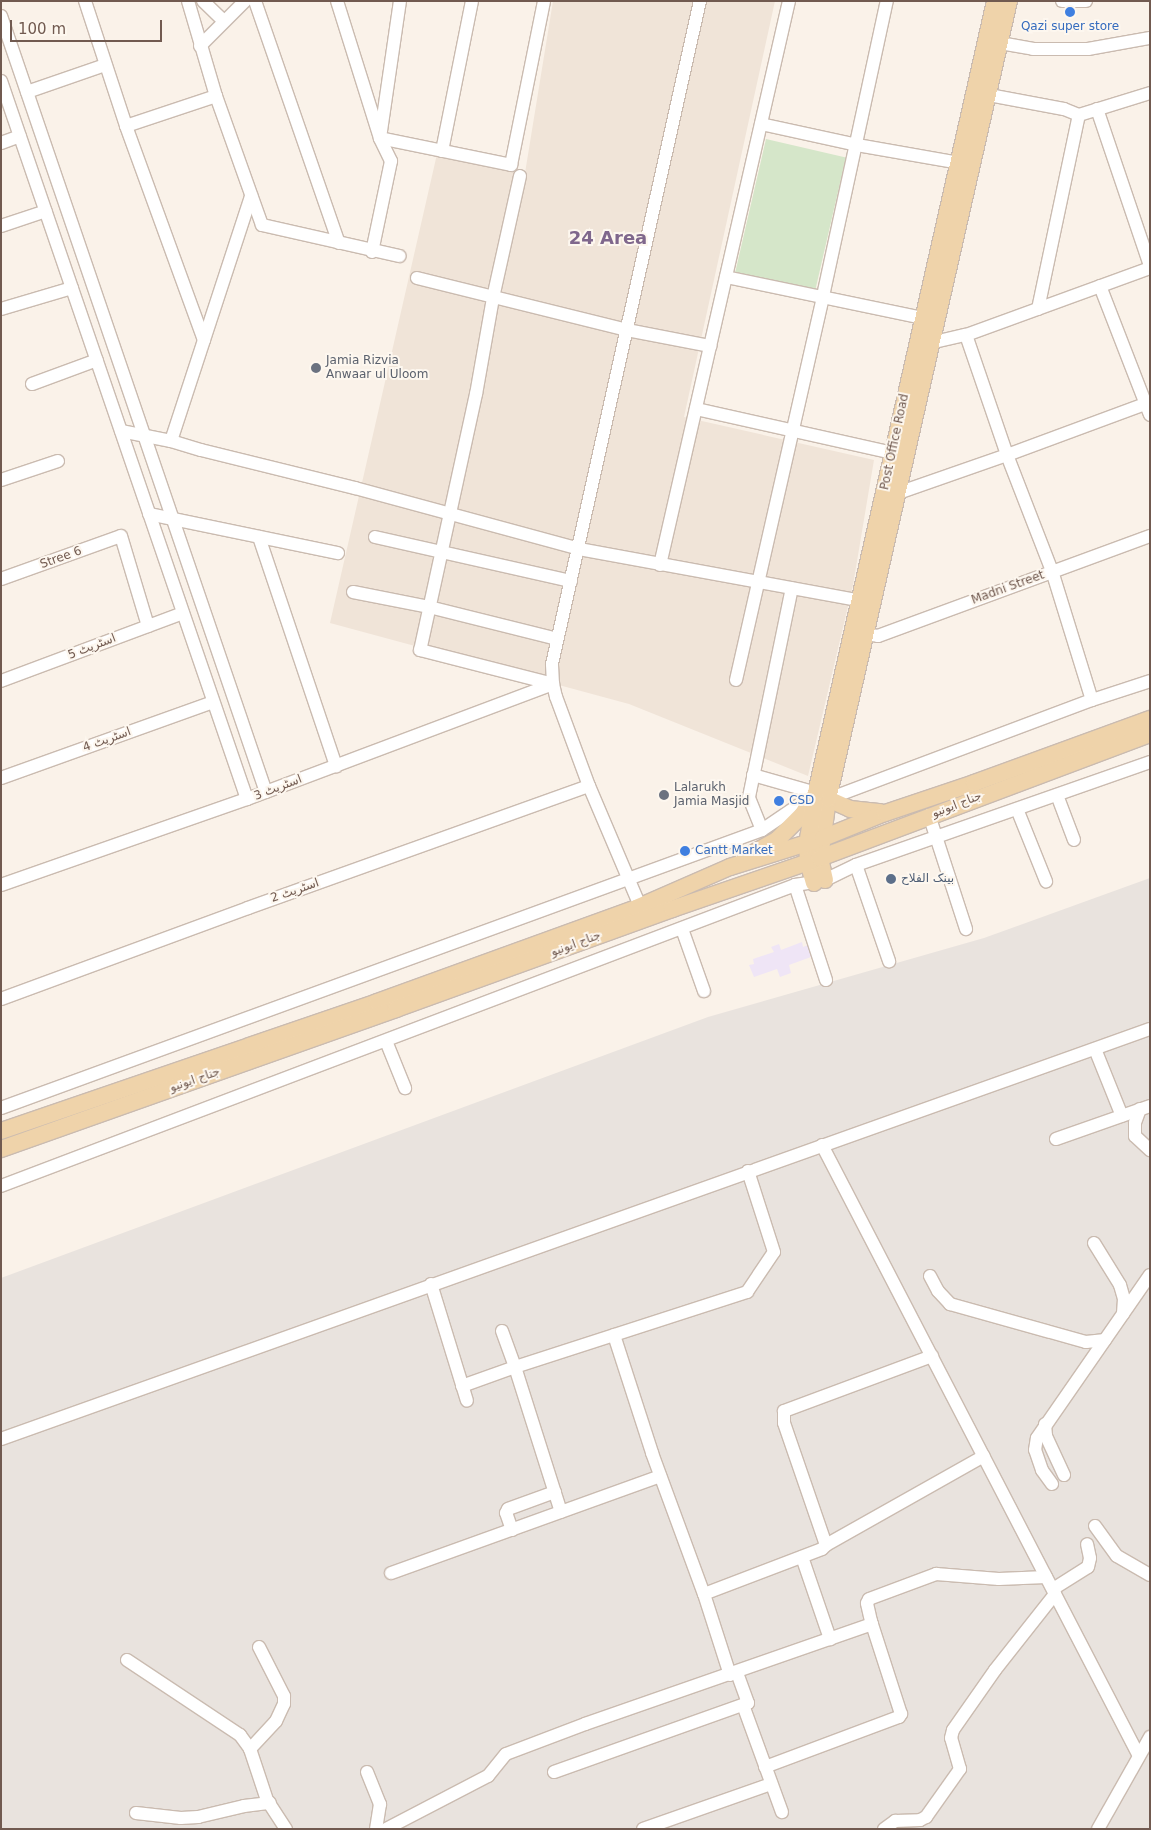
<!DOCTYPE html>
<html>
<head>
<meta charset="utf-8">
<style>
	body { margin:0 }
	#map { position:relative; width:1151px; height:1830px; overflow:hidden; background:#faf2e9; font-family:"DejaVu Sans",Cairo,sans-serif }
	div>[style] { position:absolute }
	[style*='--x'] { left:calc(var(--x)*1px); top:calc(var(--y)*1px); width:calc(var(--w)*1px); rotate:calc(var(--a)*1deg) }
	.residential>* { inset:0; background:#f0e4d8 }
	.industrial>* { inset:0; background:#e9e3de }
	.education>* { inset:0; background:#efe5f6 }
	.green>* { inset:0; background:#d5e6c9; transform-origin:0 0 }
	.roads { filter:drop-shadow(1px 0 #cabbb0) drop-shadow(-1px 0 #cabbb0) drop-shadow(0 1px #cabbb0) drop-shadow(0 -1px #cabbb0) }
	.minor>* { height:12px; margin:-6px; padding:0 6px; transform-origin:6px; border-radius:6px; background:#fff }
	.major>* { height:16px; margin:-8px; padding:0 8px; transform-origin:8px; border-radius:8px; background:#efd3aa }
	.dots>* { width:14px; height:14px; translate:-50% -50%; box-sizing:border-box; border:2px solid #fdf7ef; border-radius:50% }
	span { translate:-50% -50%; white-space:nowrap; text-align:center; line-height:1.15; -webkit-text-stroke:4px #fdf7ef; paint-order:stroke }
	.shop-label { font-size:12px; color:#366cbe }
	.left { translate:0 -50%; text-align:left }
	.worship-label { font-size:12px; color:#5b616d }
	.street-label { font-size:12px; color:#715a50 }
	.service-label { font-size:12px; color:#4e5e75 }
	.district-label { font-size:18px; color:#7f678c; font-weight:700 }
	.frame { position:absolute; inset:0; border:2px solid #715a50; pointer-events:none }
	.scale { position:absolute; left:10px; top:20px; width:152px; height:22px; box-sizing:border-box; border:2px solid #715a50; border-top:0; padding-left:6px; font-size:15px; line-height:18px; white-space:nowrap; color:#715a50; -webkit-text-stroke:4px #fdf7ef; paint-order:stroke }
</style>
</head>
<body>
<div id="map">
	<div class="residential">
		<i style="clip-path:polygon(553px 1px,775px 1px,684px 417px,874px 460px,853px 585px,808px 776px,629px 704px,330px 623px,437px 154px,525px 173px)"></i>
	</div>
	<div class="industrial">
		<i style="clip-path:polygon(1150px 878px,1150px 1829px,1px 1829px,1px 1278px,708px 1017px,984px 938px)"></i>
	</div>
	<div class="education">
		<i style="clip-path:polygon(802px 942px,803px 947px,808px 945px,811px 957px,789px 965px,791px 973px,780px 977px,777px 969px,754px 977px,749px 965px,754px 964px,753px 959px,774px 952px,771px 947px,779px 944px,781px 950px)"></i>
	</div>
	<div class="green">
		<i style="left:766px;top:139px;width:82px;height:137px;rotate:13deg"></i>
	</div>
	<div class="roads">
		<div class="minor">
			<i style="--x:85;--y:1;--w:132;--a:71.8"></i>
			<i style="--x:126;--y:126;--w:228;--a:70"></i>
			<i style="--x:188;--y:1;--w:99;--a:73.6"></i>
			<i style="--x:216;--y:96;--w:137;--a:70.4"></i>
			<i style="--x:262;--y:225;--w:141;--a:12.7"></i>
			<i style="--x:203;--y:1;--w:29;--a:44"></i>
			<i style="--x:255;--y:1;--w:256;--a:70.9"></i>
			<i style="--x:337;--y:1;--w:144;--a:72.6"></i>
			<i style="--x:380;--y:138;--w:134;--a:11.6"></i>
			<i style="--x:511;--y:165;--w:167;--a:-78.6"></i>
			<i style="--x:1062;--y:1;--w:24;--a:0"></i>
			<i style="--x:1;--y:16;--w:820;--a:71.15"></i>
			<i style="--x:1000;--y:43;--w:34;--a:10"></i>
			<i style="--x:1033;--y:49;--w:55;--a:0"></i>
			<i style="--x:1088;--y:49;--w:63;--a:-10.1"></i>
			<i style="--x:200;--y:46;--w:64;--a:-45"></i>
			<i style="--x:1;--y:81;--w:759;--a:71.09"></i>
			<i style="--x:27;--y:92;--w:83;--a:-19.1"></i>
			<i style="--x:989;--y:95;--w:76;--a:10.6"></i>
			<i style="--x:1064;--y:109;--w:16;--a:22"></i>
			<i style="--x:1079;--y:115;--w:74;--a:-17.2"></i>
			<i style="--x:1097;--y:109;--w:166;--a:71.3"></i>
			<i style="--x:761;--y:124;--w:98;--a:12.3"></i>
			<i style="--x:857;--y:145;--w:105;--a:9.9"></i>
			<i style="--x:126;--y:126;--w:95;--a:-18.4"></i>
			<i style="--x:1;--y:143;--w:20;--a:-20"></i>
			<i style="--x:442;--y:151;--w:153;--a:-78.7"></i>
			<i style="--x:520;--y:176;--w:125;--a:102.5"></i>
			<i style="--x:493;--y:298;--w:97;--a:100"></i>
			<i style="--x:476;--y:394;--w:262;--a:102.3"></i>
			<i style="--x:420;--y:650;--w:137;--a:14.3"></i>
			<i style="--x:1;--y:226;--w:47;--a:-18.4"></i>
			<i style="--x:372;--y:252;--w:93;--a:-78.2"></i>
			<i style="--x:391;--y:161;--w:25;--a:-116"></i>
			<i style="--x:380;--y:138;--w:138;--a:-81.7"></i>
			<i style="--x:726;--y:277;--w:201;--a:11.8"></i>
			<i style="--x:417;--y:278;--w:216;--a:13.9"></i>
			<i style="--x:627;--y:330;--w:85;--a:10.9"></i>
			<i style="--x:1100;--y:286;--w:138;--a:68.8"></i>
			<i style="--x:1;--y:309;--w:74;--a:-16.5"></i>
			<i style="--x:1038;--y:309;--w:198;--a:-78.1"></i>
			<i style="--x:966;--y:335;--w:127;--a:71.1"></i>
			<i style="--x:1007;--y:455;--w:124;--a:68.8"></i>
			<i style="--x:1052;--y:571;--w:135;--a:72.8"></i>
			<i style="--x:924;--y:342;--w:6;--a:9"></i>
			<i style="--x:930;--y:343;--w:37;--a:-13"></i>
			<i style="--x:966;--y:335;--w:196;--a:-20"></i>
			<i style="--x:32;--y:384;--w:69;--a:-20.3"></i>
			<i style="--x:696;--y:409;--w:202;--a:12.6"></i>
			<i style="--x:121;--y:431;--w:51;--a:11.3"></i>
			<i style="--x:171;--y:441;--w:31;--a:17"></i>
			<i style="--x:201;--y:450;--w:159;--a:13.9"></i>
			<i style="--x:355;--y:488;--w:232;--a:15.2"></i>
			<i style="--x:579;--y:549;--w:284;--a:10.4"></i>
			<i style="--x:171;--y:441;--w:258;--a:-71.9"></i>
			<i style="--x:1;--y:480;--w:60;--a:-18.4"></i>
			<i style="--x:898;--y:493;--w:115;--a:-19.2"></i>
			<i style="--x:1007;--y:455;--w:153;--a:-20.3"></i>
			<i style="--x:149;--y:514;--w:193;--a:11.7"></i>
			<i style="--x:259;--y:537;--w:242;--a:71.4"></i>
			<i style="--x:375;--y:537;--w:201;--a:12.7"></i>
			<i style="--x:660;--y:565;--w:579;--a:-77.12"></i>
			<i style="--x:1;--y:579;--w:127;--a:-19.7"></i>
			<i style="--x:121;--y:536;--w:94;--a:73.3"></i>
			<i style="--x:353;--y:592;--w:77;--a:11.2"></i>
			<i style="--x:429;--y:607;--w:132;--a:14"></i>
			<i style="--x:857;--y:633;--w:21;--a:8"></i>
			<i style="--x:878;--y:636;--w:290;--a:-20.2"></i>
			<i style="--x:736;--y:680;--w:394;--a:-77.2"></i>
			<i style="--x:823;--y:296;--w:302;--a:-77.8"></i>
			<i style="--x:1;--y:681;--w:194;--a:-20.5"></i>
			<i style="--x:753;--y:775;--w:66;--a:15.9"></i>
			<i style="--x:1;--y:778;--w:225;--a:-19.7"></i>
			<i style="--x:1057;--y:795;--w:48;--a:69.3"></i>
			<i style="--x:828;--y:799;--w:282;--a:-20.6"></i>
			<i style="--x:1092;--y:700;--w:61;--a:-18.1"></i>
			<i style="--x:1017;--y:809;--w:78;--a:68.1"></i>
			<i style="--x:929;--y:815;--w:120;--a:72"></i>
			<i style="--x:762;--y:830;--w:35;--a:-112"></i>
			<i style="--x:749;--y:797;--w:213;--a:-78.4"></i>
			<i style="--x:856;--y:865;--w:102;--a:71"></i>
			<i style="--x:1;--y:885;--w:261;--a:-19.3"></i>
			<i style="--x:247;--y:799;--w:327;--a:-20.6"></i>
			<i style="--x:795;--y:885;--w:100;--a:71.9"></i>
			<i style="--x:640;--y:906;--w:130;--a:-113"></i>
			<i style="--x:589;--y:786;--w:95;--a:-110.3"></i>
			<i style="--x:556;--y:697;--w:13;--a:-103"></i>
			<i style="--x:553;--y:684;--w:20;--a:-93"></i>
			<i style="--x:552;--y:664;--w:679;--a:-77.42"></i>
			<i style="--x:682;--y:929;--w:66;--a:70.5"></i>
			<i style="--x:1;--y:999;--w:263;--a:-20.2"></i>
			<i style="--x:248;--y:908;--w:362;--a:-19.7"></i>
			<i style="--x:386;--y:1041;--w:51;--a:68"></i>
			<i style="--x:1095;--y:1049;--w:72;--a:68.1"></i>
			<i style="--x:1;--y:1108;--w:810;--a:-20.07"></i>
			<i style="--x:762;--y:830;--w:60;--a:-34.2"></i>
			<i style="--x:1140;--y:1109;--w:15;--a:110"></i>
			<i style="--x:1135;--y:1123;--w:13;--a:90"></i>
			<i style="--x:1135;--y:1136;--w:21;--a:43"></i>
			<i style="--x:1056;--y:1139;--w:100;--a:-19.3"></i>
			<i style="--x:822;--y:1145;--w:688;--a:62.58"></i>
			<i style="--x:1;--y:1186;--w:849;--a:-20.76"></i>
			<i style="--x:795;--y:885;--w:30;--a:-9"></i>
			<i style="--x:825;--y:880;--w:34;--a:-26"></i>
			<i style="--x:856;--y:865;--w:312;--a:-19.3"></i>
			<i style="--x:1094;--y:1243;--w:49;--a:58.2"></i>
			<i style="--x:1120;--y:1285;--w:15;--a:74"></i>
			<i style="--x:1124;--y:1299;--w:15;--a:94"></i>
			<i style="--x:930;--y:1276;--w:17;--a:62"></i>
			<i style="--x:938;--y:1291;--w:18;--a:47"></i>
			<i style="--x:950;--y:1304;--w:141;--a:15.6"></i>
			<i style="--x:1086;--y:1342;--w:19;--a:-6"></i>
			<i style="--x:431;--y:1284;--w:122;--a:72.9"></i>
			<i style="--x:502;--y:1331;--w:38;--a:70"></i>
			<i style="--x:515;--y:1367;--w:152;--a:72.4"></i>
			<i style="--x:614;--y:1335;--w:124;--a:72.1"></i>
			<i style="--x:652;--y:1453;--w:150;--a:69.8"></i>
			<i style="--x:704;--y:1594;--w:85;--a:72.2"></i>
			<i style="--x:462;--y:1386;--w:56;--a:-19.7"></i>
			<i style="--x:515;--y:1367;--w:244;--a:-17.9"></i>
			<i style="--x:747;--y:1292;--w:48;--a:-56"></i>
			<i style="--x:774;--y:1252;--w:85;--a:-107.8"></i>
			<i style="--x:1045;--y:1424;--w:12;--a:85"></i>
			<i style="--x:1046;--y:1436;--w:43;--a:65.2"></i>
			<i style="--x:1;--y:1439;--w:1220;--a:-19.64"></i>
			<i style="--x:1052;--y:1484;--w:17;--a:-126"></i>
			<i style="--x:1042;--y:1470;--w:21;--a:-109"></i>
			<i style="--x:1035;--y:1450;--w:12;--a:-81"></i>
			<i style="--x:1037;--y:1438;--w:198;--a:-55.3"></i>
			<i style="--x:1095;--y:1526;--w:37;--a:54"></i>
			<i style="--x:1117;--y:1556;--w:38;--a:30"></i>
			<i style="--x:512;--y:1530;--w:18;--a:-109"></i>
			<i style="--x:506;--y:1513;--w:4;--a:-63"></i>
			<i style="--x:508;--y:1509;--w:50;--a:-19.9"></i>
			<i style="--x:826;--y:1545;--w:181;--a:-29.4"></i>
			<i style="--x:802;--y:1557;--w:87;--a:71.1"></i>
			<i style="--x:391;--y:1573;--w:286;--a:-19.8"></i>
			<i style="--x:1053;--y:1589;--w:41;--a:-32.2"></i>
			<i style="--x:1088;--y:1567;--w:9;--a:-77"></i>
			<i style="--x:1090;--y:1558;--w:14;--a:-102"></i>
			<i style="--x:704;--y:1594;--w:126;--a:-20.9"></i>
			<i style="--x:822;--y:1549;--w:6;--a:-45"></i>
			<i style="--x:826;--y:1545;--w:129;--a:-109"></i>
			<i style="--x:784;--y:1423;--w:12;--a:-90"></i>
			<i style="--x:784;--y:1411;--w:158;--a:-20.4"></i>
			<i style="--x:127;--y:1660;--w:136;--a:33.6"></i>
			<i style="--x:240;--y:1735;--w:17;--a:54"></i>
			<i style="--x:250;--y:1749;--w:54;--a:71.6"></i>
			<i style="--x:267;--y:1800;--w:35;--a:57"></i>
			<i style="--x:743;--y:1705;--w:114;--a:70"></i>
			<i style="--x:250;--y:1749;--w:38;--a:-47"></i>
			<i style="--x:276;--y:1721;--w:19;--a:-65"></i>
			<i style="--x:284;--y:1704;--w:8;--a:-90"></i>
			<i style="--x:284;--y:1696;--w:55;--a:-117"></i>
			<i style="--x:765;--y:1767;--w:143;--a:-20.5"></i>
			<i style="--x:899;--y:1717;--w:4;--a:-56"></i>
			<i style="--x:901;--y:1714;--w:98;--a:-107.9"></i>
			<i style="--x:871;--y:1621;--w:18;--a:-103"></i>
			<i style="--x:867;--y:1603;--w:4;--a:-63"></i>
			<i style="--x:869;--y:1599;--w:72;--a:-20.5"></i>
			<i style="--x:936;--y:1574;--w:63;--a:4.5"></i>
			<i style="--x:999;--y:1579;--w:47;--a:-2.4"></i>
			<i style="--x:367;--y:1772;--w:35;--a:68"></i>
			<i style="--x:380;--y:1804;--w:25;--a:99"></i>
			<i style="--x:554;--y:1772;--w:206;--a:-19.6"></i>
			<i style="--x:748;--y:1703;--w:33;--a:-110"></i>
			<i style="--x:136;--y:1813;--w:45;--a:6.3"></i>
			<i style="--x:181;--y:1818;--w:17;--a:-3"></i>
			<i style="--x:198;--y:1817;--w:47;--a:-13.4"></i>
			<i style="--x:244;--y:1806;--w:26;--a:-7"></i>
			<i style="--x:386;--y:1829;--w:115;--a:-27.5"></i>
			<i style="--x:488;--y:1776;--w:28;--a:-51"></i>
			<i style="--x:506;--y:1754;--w:85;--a:-20.8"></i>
			<i style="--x:585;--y:1724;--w:304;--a:-19.2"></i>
			<i style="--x:643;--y:1829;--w:136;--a:-19.4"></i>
			<i style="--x:884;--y:1829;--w:14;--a:-36"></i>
			<i style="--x:895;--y:1821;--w:25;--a:-2"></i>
			<i style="--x:920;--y:1820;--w:7;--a:-27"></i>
			<i style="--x:926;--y:1817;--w:59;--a:-54.7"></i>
			<i style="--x:960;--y:1769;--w:32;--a:-106"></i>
			<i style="--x:951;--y:1738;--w:8;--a:-76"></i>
			<i style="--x:953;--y:1730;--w:73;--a:-55"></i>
			<i style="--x:995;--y:1670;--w:97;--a:-51.7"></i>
			<i style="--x:1098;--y:1829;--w:106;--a:-60.5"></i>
		</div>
		<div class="major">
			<i style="--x:828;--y:799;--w:24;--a:24"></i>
			<i style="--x:850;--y:809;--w:31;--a:6"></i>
			<i style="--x:755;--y:852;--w:25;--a:-29"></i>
			<i style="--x:777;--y:840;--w:35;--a:-45"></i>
			<i style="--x:802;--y:815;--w:20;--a:-57"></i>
			<i style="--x:825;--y:880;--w:23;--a:-103"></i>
			<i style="--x:820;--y:858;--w:60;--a:-82.3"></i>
			<i style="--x:828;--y:799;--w:818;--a:-77.22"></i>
			<i style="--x:814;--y:883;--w:22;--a:-106"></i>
			<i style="--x:808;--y:862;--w:18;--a:-93"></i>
			<i style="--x:807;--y:844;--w:52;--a:-80"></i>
			<i style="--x:816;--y:793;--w:812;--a:-77.26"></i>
			<i style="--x:1;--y:1131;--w:398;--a:-18.9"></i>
			<i style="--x:377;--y:1002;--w:276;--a:-19.9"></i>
			<i style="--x:636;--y:908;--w:103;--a:-23.6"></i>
			<i style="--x:730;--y:867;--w:97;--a:-17.3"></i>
			<i style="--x:823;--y:838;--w:67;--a:-22"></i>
			<i style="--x:885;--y:813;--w:94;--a:-18.6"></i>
			<i style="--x:974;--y:783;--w:187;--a:-20"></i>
			<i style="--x:1;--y:1149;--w:419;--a:-19.5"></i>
			<i style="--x:396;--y:1009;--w:294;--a:-19.9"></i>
			<i style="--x:672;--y:909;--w:157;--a:-19"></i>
			<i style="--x:820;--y:858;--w:353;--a:-20.6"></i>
		</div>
	</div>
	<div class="dots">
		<i style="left:1070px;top:12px;background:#3f7fe0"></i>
		<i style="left:316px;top:368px;background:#6b7280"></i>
		<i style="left:664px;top:795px;background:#6b7280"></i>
		<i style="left:779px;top:801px;background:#3f7fe0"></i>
		<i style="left:685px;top:851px;background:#3f7fe0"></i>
		<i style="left:891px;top:879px;background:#5c6f8a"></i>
	</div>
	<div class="shop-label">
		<span style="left:1070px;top:27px">Qazi super store</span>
		<span class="left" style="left:789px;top:801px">CSD</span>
		<span class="left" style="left:695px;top:851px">Cantt Market</span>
	</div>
	<div class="worship-label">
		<span class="left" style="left:326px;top:368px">Jamia Rizvia<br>Anwaar ul Uloom</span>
		<span class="left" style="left:674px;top:795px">Lalarukh<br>Jamia Masjid</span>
	</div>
	<div class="street-label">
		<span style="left:895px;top:442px;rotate:-78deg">Post Office Road</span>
		<span style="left:61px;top:558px;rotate:-20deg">Stree 6</span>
		<span style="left:1008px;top:588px;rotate:-20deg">Madni Street</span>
		<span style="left:92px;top:647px;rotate:-21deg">اسٹریٹ 5</span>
		<span style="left:107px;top:740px;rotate:-20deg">اسٹریٹ 4</span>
		<span style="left:278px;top:788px;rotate:-21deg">اسٹریٹ 3</span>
		<span style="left:957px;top:805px;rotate:-21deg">جناح ایونیو</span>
		<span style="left:295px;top:891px;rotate:-19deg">اسٹریٹ 2</span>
		<span style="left:576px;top:944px;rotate:-20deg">جناح ایونیو</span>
		<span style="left:195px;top:1080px;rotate:-19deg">جناح ایونیو</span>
	</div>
	<div class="service-label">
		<span class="left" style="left:901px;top:879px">بینک الفلاح</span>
	</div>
	<div class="district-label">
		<span style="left:608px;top:238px">24 Area</span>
	</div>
	<div class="frame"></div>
	<div class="scale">100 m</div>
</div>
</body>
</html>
